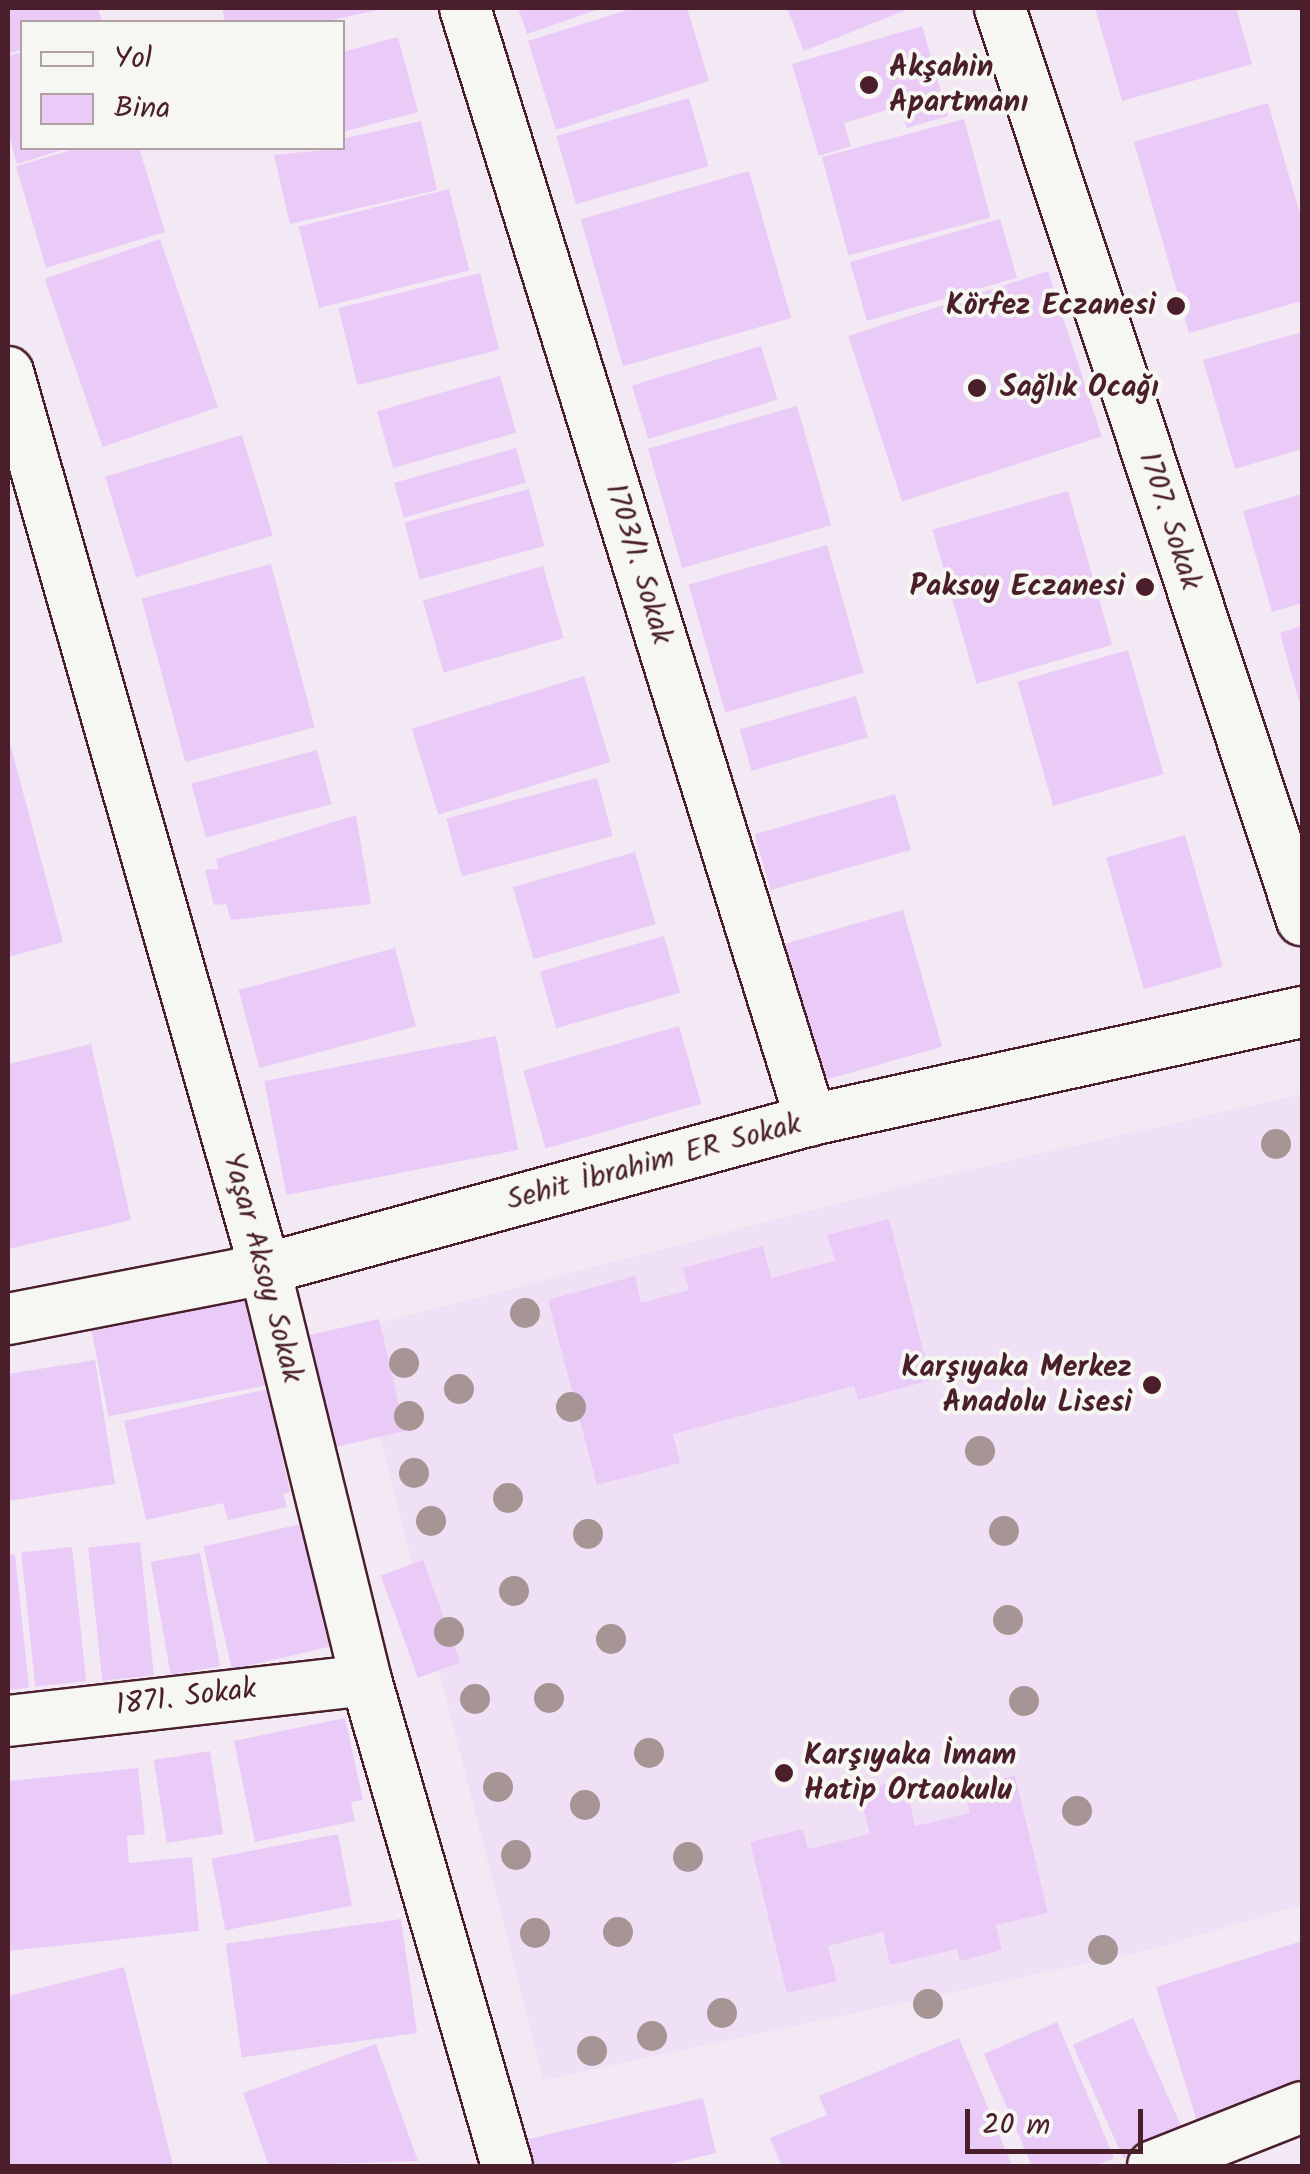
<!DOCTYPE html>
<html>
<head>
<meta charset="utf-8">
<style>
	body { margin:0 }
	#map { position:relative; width:1310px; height:2174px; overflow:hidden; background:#f2e9f4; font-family:Kalam,sans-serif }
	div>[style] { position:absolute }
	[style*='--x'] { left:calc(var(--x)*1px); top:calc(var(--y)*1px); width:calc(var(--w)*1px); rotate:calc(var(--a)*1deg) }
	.built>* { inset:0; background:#f0e0f5 }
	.building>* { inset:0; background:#eacaf7; transform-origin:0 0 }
	.roads { filter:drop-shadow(2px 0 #4a1f2b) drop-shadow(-2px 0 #4a1f2b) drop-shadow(0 2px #4a1f2b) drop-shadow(0 -2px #4a1f2b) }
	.street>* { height:50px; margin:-25px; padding:0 25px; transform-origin:25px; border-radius:25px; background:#f6f6f2 }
	.trees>* { width:30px; height:30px; margin:-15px; border-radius:50%; background:#a79595 }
	.dots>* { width:28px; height:28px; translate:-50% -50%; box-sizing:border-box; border:5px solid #f6f6f2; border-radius:50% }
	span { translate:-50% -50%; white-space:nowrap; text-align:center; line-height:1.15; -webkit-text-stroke:8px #f6f6f2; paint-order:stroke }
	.poi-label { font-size:30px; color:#4a1f2b; font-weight:700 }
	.left { translate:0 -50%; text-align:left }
	.right { translate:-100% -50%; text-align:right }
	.street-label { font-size:30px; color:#4a1f2b }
	.frame { position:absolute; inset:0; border:10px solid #4a1f2b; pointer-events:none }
	.legend { position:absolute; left:20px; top:20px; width:325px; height:130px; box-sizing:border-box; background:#f6f6f2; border:2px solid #b1a0a2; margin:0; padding:12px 18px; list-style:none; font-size:30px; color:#4a1f2b }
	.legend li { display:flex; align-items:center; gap:20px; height:50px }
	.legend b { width:50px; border:2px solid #b1a0a2 }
	.scale { position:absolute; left:965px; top:2109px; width:178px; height:45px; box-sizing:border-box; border:5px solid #4a1f2b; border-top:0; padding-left:12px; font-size:30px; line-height:35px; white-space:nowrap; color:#4a1f2b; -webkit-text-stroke:8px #f6f6f2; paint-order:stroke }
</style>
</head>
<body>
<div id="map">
	<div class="built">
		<i style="clip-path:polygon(1302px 1094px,1302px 1905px,1149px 1950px,543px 2080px,353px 1330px,946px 1175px)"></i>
	</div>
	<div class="building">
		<i style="clip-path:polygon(8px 8px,98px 8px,102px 22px,22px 22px,22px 49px,8px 54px)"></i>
		<i style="clip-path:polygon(222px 8px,383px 8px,383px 9px,322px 22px,225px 22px)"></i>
		<i style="clip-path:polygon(518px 8px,602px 8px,527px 34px)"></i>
		<i style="clip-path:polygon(634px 8px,687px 8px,709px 81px,556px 130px,528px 41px)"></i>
		<i style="clip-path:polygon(787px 8px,911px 8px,804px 51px)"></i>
		<i style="clip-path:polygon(1095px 8px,1236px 8px,1252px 64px,1122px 101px)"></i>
		<i style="clip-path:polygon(922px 26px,948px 116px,907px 128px,900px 106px,844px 123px,851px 146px,819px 156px,792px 64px)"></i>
		<i style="clip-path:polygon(398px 37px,418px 112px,342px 132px,342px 52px)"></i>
		<i style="clip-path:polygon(22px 52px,22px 148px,68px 148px,17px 164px,8px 132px,8px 56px)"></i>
		<i style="left:689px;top:98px;width:71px;height:138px;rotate:74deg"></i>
		<i style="clip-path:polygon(1268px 103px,1302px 221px,1302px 301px,1189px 333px,1134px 142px)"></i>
		<i style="left:964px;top:119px;width:102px;height:147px;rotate:75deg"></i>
		<i style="clip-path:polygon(421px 121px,437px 190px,290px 224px,274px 155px,342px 148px,342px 139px)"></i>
		<i style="clip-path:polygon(79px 148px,139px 148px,165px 232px,46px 268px,16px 166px)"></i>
		<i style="left:749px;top:171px;width:153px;height:175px;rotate:74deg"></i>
		<i style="left:449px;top:189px;width:84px;height:155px;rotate:76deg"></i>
		<i style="left:1000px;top:219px;width:61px;height:156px;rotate:74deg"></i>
		<i style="left:160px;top:239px;width:178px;height:122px;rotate:71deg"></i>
		<i style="left:1048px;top:271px;width:174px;height:210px;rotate:72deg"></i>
		<i style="left:480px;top:273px;width:79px;height:146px;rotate:76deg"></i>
		<i style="clip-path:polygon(1302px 332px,1302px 449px,1235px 469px,1203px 360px)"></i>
		<i style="left:761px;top:346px;width:56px;height:135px;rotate:73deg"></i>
		<i style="left:500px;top:376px;width:59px;height:128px;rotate:74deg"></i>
		<i style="left:797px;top:406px;width:124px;height:155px;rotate:74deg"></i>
		<i style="left:242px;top:435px;width:105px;height:143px;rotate:73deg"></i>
		<i style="left:516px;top:448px;width:36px;height:127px;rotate:74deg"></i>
		<i style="left:529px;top:489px;width:59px;height:129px;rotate:75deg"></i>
		<i style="left:1068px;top:491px;width:160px;height:141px;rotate:74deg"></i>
		<i style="clip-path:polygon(1302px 494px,1302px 603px,1272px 612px,1243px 511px)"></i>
		<i style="left:827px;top:545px;width:133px;height:144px;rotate:74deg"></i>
		<i style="left:271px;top:564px;width:169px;height:134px;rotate:75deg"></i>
		<i style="left:543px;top:566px;width:75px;height:125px;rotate:74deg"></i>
		<i style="clip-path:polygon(1302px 626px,1302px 707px,1301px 708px,1280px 633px)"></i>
		<i style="left:1128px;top:650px;width:129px;height:115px;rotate:74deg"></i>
		<i style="left:584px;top:676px;width:90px;height:180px;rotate:73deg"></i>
		<i style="left:856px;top:696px;width:43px;height:121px;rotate:74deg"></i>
		<i style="clip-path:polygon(8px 736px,63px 942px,8px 957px)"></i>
		<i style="left:317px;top:750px;width:56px;height:130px;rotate:75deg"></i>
		<i style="left:597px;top:778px;width:60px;height:156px;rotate:75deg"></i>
		<i style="left:895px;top:794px;width:58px;height:146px;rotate:74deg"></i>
		<i style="clip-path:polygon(356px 815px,371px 904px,231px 920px,226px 904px,214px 905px,205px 870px,218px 869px,216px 859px)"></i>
		<i style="left:1185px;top:835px;width:137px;height:82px;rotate:74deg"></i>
		<i style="left:635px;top:852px;width:75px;height:127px;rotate:74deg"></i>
		<i style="left:903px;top:910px;width:142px;height:130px;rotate:74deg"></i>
		<i style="left:664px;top:936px;width:59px;height:129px;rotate:74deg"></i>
		<i style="left:395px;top:948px;width:81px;height:162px;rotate:75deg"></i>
		<i style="left:679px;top:1026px;width:81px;height:162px;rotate:74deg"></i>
		<i style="left:496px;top:1036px;width:116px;height:236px;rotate:79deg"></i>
		<i style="clip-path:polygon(91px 1044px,131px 1220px,8px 1249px,8px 1064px)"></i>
		<i style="clip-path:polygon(889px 1219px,931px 1380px,858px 1400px,854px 1386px,673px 1434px,680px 1463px,597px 1485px,548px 1300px,635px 1276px,641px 1303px,689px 1290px,683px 1268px,763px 1246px,771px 1278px,835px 1261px,827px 1235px)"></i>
		<i style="left:250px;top:1296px;width:91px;height:162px;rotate:79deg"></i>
		<i style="left:379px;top:1319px;width:115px;height:73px;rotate:77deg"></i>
		<i style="clip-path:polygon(95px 1360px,115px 1484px,8px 1501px,8px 1374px)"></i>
		<i style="clip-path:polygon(267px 1389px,290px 1492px,283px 1494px,287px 1507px,228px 1520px,223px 1503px,146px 1520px,124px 1421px)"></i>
		<i style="left:301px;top:1524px;width:126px;height:100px;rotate:77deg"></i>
		<i style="left:140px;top:1542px;width:134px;height:52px;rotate:84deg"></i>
		<i style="left:72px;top:1547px;width:135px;height:51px;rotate:84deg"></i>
		<i style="left:200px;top:1553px;width:115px;height:50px;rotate:80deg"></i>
		<i style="clip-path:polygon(15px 1554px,29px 1688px,8px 1690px,8px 1555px)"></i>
		<i style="left:423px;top:1560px;width:109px;height:45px;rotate:70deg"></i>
		<i style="clip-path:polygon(345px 1718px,363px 1800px,351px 1802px,355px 1821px,255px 1842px,234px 1741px)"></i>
		<i style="left:210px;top:1751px;width:84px;height:57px;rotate:81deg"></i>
		<i style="clip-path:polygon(138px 1768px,145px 1834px,127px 1836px,129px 1863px,192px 1857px,199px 1931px,8px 1951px,8px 1781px)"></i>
		<i style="clip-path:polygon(1015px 1776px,1048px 1913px,996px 1925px,1002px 1950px,960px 1961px,957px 1949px,890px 1965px,883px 1932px,828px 1946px,837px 1981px,787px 1993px,750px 1842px,803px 1829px,808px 1849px,870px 1834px,859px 1790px,905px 1780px,915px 1826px,970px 1813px,964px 1788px)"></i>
		<i style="left:338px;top:1834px;width:73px;height:129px;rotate:79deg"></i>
		<i style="left:401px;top:1919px;width:115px;height:177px;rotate:82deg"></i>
		<i style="clip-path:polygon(1302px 1941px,1302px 2093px,1198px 2125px,1156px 1987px)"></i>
		<i style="clip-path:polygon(124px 1967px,173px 2166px,8px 2166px,8px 1996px)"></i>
		<i style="left:1133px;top:2018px;width:124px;height:66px;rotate:66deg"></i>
		<i style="clip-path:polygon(1057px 2022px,1114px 2158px,1095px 2166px,1032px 2166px,984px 2054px)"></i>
		<i style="clip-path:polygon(959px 2038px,1012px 2166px,782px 2166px,770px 2138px,827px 2115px,819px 2096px)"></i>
		<i style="clip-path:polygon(376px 2044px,418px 2161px,269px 2166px,243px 2093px)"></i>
		<i style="clip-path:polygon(703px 2098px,716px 2153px,662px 2166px,526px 2166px,520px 2141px)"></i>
	</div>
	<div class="roads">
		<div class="street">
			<i style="--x:465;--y:8;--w:1165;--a:72.72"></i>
			<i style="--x:1000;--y:8;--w:961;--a:71.68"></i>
			<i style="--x:8;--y:372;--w:933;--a:74.01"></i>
			<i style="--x:265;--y:1269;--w:423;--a:76.2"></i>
			<i style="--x:366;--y:1680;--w:506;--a:73.82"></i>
			<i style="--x:8;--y:1319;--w:262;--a:-11"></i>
			<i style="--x:265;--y:1269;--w:566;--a:-15.26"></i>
			<i style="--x:811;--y:1120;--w:503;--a:-12.41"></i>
			<i style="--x:8;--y:1721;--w:360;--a:-6.5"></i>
			<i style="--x:1153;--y:2166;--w:160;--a:-21.6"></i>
		</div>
	</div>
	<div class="trees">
		<i style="left:1276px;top:1144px"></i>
		<i style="left:525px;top:1313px"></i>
		<i style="left:404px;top:1363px"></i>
		<i style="left:459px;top:1389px"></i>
		<i style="left:571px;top:1407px"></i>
		<i style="left:409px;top:1416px"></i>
		<i style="left:980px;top:1451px"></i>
		<i style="left:414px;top:1473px"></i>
		<i style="left:508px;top:1498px"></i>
		<i style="left:431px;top:1521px"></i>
		<i style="left:1004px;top:1531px"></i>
		<i style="left:588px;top:1534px"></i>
		<i style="left:514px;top:1591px"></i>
		<i style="left:1008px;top:1620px"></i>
		<i style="left:449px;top:1632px"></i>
		<i style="left:611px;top:1639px"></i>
		<i style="left:549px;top:1698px"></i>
		<i style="left:475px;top:1699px"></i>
		<i style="left:1024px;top:1701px"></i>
		<i style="left:649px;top:1753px"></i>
		<i style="left:498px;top:1787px"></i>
		<i style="left:585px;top:1805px"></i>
		<i style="left:1077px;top:1811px"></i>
		<i style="left:516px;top:1855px"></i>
		<i style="left:688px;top:1857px"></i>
		<i style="left:618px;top:1932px"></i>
		<i style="left:535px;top:1933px"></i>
		<i style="left:1103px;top:1950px"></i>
		<i style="left:928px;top:2004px"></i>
		<i style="left:722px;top:2013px"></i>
		<i style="left:652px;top:2036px"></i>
		<i style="left:592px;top:2051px"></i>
	</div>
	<div class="dots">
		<i style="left:869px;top:85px;background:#4a1f2b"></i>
		<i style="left:1176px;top:306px;background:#4a1f2b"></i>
		<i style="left:977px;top:388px;background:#4a1f2b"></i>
		<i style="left:1145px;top:587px;background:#4a1f2b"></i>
		<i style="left:1152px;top:1385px;background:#4a1f2b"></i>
		<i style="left:784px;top:1773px;background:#4a1f2b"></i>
	</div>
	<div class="poi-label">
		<span class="left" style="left:889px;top:85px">Akşahin<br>Apartmanı</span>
		<span class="right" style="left:1156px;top:306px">Körfez Eczanesi</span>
		<span class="left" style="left:1000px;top:388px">Sağlık Ocağı</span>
		<span class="right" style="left:1125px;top:587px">Paksoy Eczanesi</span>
		<span class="right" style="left:1132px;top:1385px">Karşıyaka Merkez<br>Anadolu Lisesi</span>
		<span class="left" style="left:804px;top:1773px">Karşıyaka İmam<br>Hatip Ortaokulu</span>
	</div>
	<div class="street-label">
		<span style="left:1169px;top:521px;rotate:72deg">1707. Sokak</span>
		<span style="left:638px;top:564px;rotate:73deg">1703/1. Sokak</span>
		<span style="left:654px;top:1163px;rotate:-15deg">Sehit İbrahim ER Sokak</span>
		<span style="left:262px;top:1268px;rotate:75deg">Yaşar Aksoy Sokak</span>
		<span style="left:186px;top:1698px;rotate:-7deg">1871. Sokak</span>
	</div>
	<div class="frame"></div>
	<ul class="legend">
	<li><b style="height:12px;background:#f6f6f2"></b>Yol</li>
	<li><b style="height:28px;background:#eacaf7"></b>Bina</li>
	</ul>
	<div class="scale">20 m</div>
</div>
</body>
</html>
